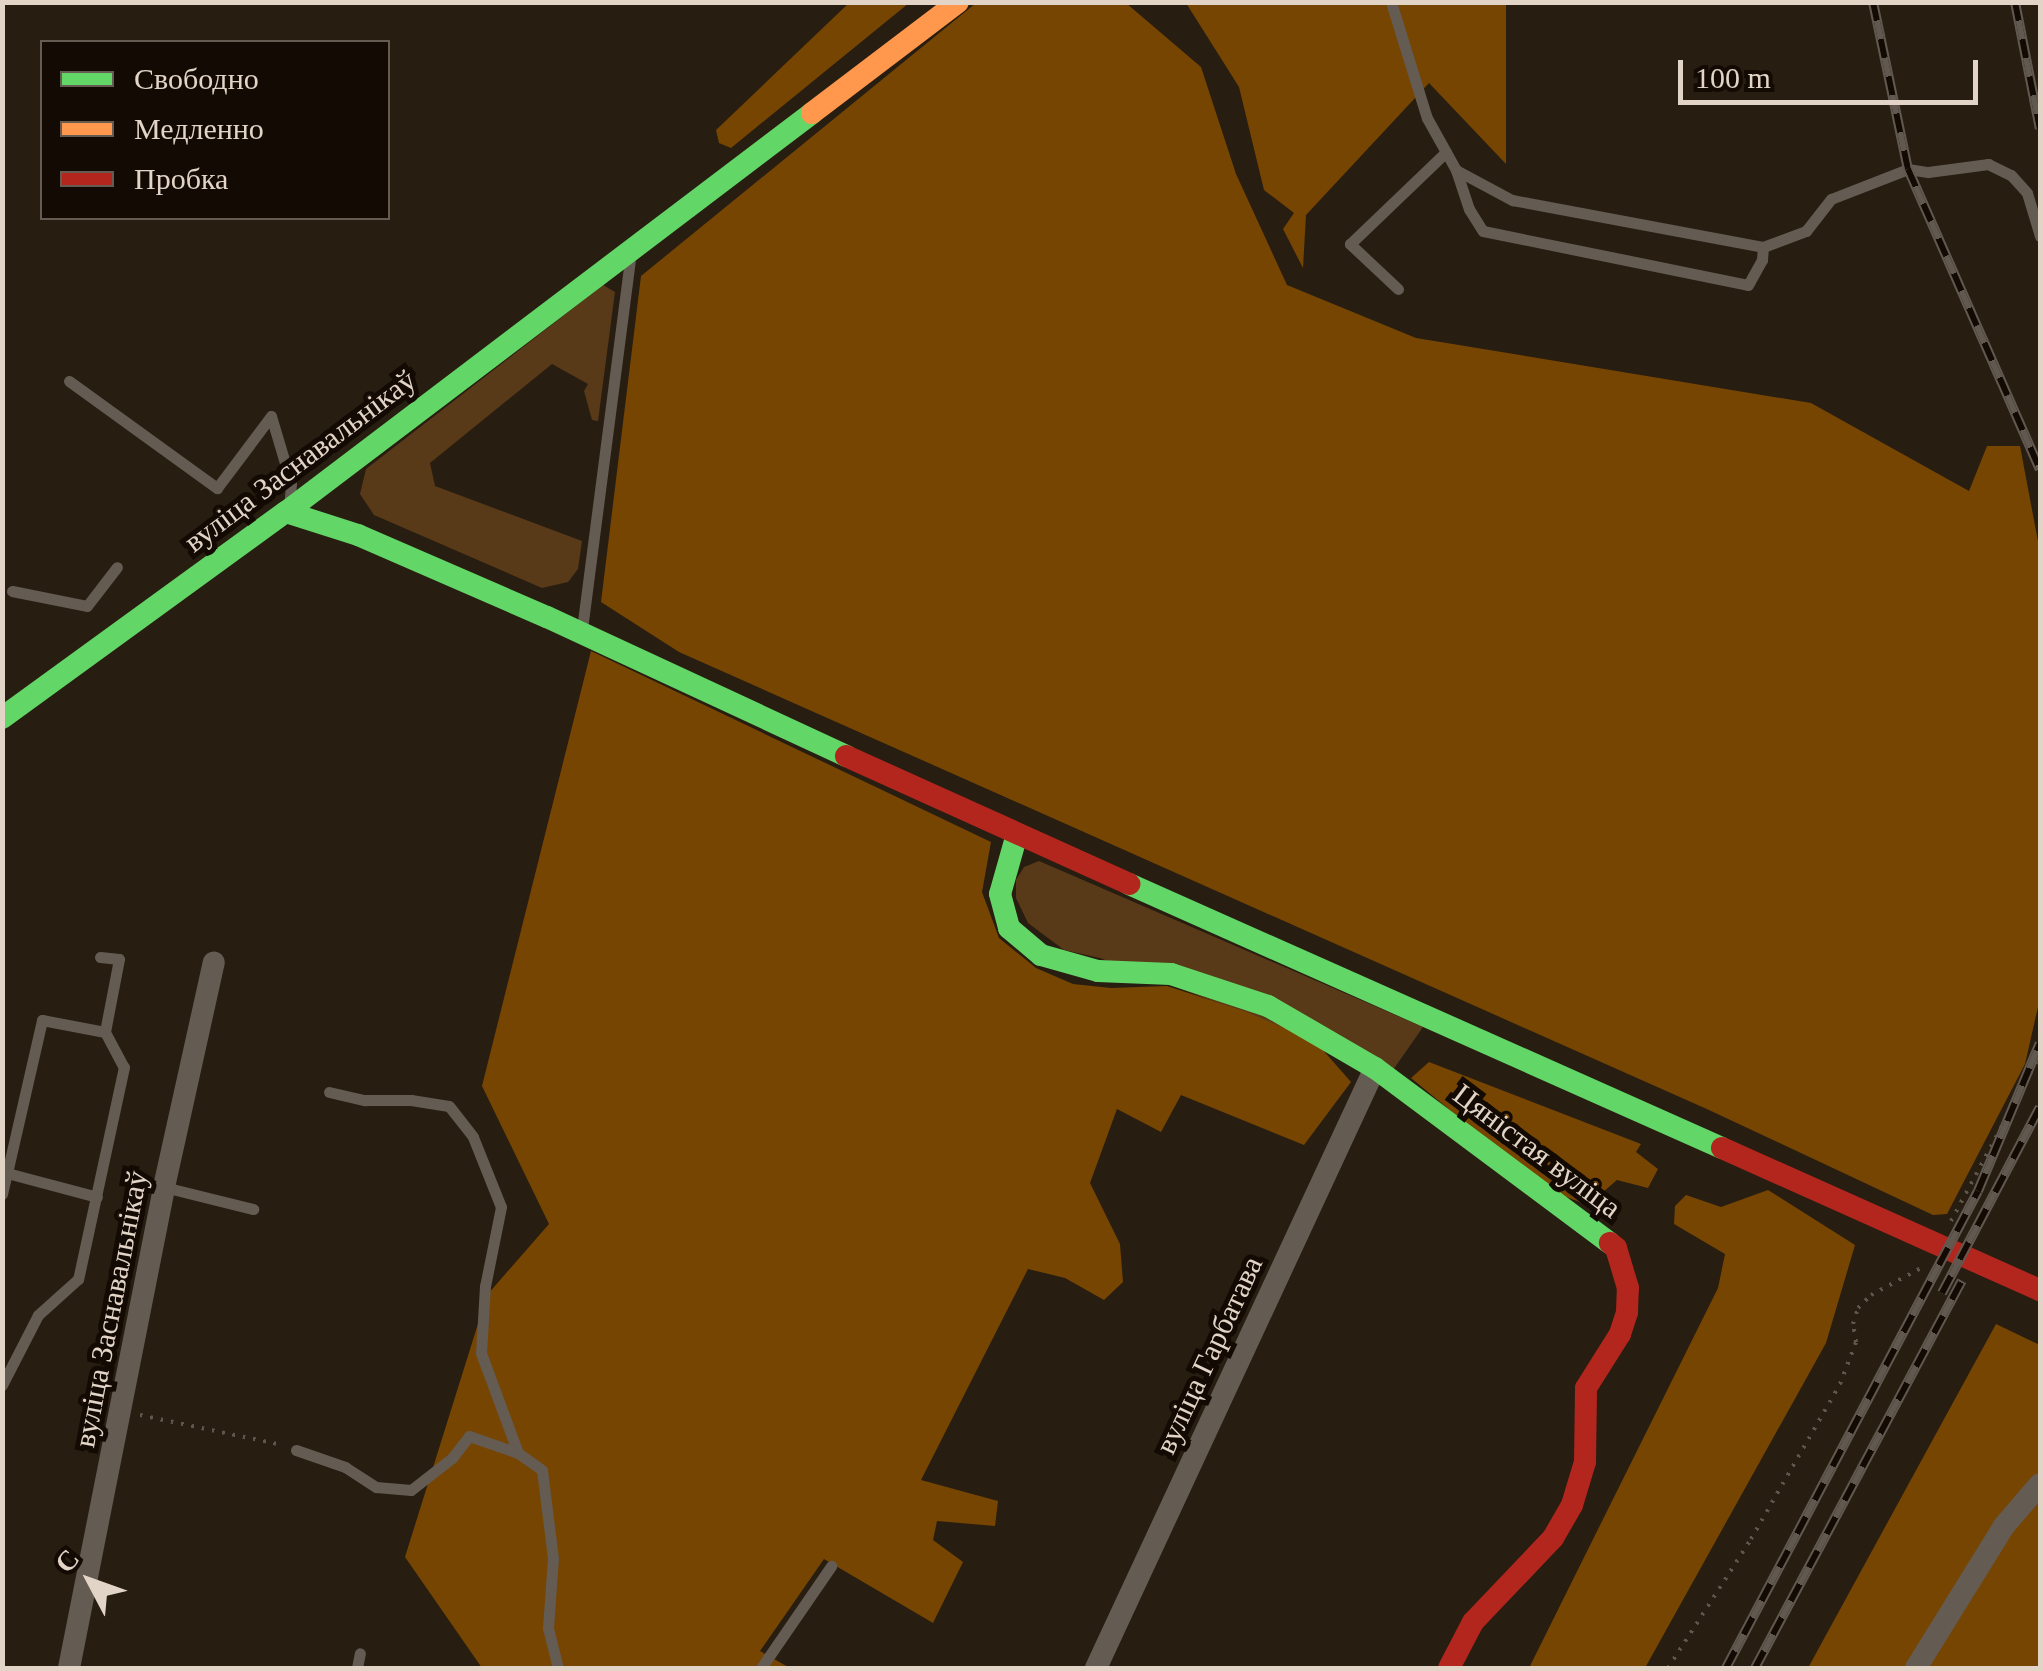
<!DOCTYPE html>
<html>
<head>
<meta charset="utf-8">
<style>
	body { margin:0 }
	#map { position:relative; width:2043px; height:1671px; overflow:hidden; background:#281d11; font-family:"Times New Roman",serif }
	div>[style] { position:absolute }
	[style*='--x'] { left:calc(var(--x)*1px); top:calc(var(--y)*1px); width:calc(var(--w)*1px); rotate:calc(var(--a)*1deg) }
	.green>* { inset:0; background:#583918 }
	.forest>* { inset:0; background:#764502 }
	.path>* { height:4px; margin-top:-2px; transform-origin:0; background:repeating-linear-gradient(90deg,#5e574e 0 2.5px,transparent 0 10.5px) }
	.lane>* { height:11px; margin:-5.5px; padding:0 5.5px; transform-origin:5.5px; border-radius:5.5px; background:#645b52 }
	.street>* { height:22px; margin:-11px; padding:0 11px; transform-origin:11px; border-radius:11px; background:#645b52 }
	.fast>* { height:22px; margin:-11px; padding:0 11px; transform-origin:11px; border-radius:11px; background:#63d668 }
	.slow>* { height:22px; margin:-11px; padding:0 11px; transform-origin:11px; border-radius:11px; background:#ff974d }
	.jam>* { height:22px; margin:-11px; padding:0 11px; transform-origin:11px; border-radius:11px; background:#b3261e }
	.rail>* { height:10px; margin-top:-5px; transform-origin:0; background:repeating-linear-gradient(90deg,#130a03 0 19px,#615850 0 38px); box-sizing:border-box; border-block:2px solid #615850 }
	span { translate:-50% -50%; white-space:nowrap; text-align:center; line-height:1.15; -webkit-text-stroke:10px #130a03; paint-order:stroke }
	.street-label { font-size:30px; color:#e2d4c7 }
	.frame { position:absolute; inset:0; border:5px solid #e2d4c7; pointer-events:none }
	.legend { position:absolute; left:40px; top:40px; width:350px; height:180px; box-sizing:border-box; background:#130a03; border:2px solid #665b51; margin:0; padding:12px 18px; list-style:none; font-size:30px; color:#e2d4c7 }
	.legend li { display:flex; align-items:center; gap:20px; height:50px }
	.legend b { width:50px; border:2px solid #665b51 }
	.north { position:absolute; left:40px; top:1531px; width:100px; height:100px; -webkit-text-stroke:8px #130a03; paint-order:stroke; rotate:311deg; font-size:28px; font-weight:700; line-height:40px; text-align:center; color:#e2d4c7 }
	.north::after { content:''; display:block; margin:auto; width:35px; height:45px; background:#e2d4c7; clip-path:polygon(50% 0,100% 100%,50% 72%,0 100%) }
	.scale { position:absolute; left:1678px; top:60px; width:300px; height:45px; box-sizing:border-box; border:5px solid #e2d4c7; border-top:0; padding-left:12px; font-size:30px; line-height:35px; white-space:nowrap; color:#e2d4c7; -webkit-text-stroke:8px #130a03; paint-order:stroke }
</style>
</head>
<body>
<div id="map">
	<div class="green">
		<i style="clip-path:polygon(603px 285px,615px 292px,598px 421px,592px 420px,584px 391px,588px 384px,552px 364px,430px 463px,435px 486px,582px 541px,578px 569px,568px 582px,542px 588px,374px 515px,360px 494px,366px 469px)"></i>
		<i style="clip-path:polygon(1039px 861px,1423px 1027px,1393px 1070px,1100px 958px,1064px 950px,1028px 923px,1016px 898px,1016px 880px,1024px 867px)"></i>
	</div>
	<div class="forest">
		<i style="clip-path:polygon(850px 2px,909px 3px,731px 148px,719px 143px,716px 130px)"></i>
		<i style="clip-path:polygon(976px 3px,1126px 3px,1201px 67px,1236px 174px,1287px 285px,1416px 338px,1811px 403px,1969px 491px,1987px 446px,2020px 446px,2040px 552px,2040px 998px,2025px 1064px,1947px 1214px,1933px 1215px,1709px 1110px,679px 652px,601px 602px,641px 276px)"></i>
		<i style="clip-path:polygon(1186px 3px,1506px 3px,1506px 164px,1429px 83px,1306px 215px,1303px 268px,1283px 229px,1294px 213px,1264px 190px,1239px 87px)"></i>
		<i style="clip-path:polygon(591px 651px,991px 842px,982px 892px,999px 938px,1036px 968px,1073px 984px,1111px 988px,1167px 986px,1247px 1012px,1315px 1041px,1351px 1082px,1304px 1145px,1181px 1095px,1161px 1132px,1117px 1109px,1090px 1183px,1120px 1244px,1123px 1282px,1104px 1300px,1065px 1278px,1028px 1269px,921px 1480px,998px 1501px,995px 1526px,937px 1521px,933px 1540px,963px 1562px,933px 1623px,824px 1559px,760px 1651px,790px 1668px,482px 1668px,405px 1557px,487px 1295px,549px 1224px,482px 1086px)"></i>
		<i style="clip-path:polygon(1429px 1062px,1641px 1144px,1636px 1152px,1658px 1169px,1648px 1188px,1617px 1180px,1588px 1205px,1547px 1190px,1411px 1078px)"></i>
		<i style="clip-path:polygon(1768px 1190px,1855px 1245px,1826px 1343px,1645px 1668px,1529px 1668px,1718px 1288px,1725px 1254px,1674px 1224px,1675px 1206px,1686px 1195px,1721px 1207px)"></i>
		<i style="clip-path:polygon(1996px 1324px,2040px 1345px,2040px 1668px,1808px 1668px)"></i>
	</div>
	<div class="path">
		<i style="--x:1951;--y:1221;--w:188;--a:-61.8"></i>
		<i style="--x:140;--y:1415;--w:145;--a:11.9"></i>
		<i style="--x:1668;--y:1668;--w:153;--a:-57.2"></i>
		<i style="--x:1751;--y:1539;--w:179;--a:-60.1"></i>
		<i style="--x:1840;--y:1384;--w:45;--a:-69.1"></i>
		<i style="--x:1856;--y:1342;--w:18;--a:-99"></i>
		<i style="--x:1853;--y:1324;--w:17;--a:-73"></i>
		<i style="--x:1858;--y:1308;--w:18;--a:-45"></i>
		<i style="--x:1871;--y:1295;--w:59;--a:-28.3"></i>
	</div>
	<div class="lane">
		<i style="--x:1391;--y:2;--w:121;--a:72.8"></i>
		<i style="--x:1427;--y:118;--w:60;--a:60.9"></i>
		<i style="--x:1456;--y:170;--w:64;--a:28.2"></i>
		<i style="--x:1512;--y:200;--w:255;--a:10.6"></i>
		<i style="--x:1763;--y:247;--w:46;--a:-20.4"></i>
		<i style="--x:1806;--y:231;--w:41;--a:-52"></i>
		<i style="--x:1831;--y:199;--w:83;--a:-21.3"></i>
		<i style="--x:1908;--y:169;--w:20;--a:9"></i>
		<i style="--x:1928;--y:172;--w:61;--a:-7.6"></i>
		<i style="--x:1988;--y:164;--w:25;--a:26"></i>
		<i style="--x:2011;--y:175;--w:24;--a:48"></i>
		<i style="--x:2027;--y:193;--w:45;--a:73.2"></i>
		<i style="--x:1456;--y:170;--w:41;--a:71.6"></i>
		<i style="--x:1469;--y:209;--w:26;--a:58"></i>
		<i style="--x:1483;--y:231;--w:270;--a:11.5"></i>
		<i style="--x:1748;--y:285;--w:29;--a:-61"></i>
		<i style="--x:1762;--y:260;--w:13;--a:-86"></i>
		<i style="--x:1398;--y:289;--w:66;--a:-136.8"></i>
		<i style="--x:1350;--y:244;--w:133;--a:-43.8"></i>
		<i style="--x:69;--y:381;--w:183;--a:35.9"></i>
		<i style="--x:217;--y:488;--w:90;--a:-53.1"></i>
		<i style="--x:271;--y:416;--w:70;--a:73.4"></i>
		<i style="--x:291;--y:483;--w:16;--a:94"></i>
		<i style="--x:12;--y:591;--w:76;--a:11.3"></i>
		<i style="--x:87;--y:606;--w:49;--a:-52.4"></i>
		<i style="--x:582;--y:629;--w:371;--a:-82.6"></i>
		<i style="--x:100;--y:957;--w:19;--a:6"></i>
		<i style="--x:119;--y:959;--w:74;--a:100.9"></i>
		<i style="--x:329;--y:1092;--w:37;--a:13"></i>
		<i style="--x:365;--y:1100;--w:46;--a:0"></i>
		<i style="--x:411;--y:1100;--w:38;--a:9"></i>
		<i style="--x:449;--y:1106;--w:39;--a:52"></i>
		<i style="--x:473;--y:1137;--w:75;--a:68.2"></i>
		<i style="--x:501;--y:1207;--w:81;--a:101.4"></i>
		<i style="--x:485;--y:1286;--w:67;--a:93.4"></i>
		<i style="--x:481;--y:1353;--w:107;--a:69.7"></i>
		<i style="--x:518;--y:1453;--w:29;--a:35"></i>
		<i style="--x:542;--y:1470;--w:89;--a:82.9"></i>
		<i style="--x:553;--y:1558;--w:70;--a:94.1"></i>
		<i style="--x:548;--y:1628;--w:41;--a:76"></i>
		<i style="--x:2;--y:1172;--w:5;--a:11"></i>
		<i style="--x:7;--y:1173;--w:157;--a:-77.1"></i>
		<i style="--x:42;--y:1020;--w:64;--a:10.8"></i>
		<i style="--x:105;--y:1032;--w:40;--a:62"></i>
		<i style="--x:124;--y:1067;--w:217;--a:102.2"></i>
		<i style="--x:78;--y:1279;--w:54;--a:138"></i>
		<i style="--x:38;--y:1315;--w:79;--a:117.2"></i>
		<i style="--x:164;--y:1187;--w:92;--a:13.9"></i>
		<i style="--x:2;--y:1194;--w:22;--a:-77"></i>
		<i style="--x:7;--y:1173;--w:93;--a:14.9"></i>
		<i style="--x:296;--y:1450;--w:52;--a:19.1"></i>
		<i style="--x:345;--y:1467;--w:37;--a:33"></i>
		<i style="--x:376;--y:1487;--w:35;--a:5"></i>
		<i style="--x:411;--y:1490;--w:52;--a:-38"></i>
		<i style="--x:452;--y:1458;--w:28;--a:-52"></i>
		<i style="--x:469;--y:1436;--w:52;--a:19.1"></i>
		<i style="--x:357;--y:1668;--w:15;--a:-79"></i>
		<i style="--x:761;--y:1668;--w:124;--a:-55.5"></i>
	</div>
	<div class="street">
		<i style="--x:69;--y:1668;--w:490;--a:-78.8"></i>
		<i style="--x:164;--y:1187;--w:230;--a:-77.5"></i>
		<i style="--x:1096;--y:1668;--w:662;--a:-65.06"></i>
		<i style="--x:1916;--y:1668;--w:167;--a:-58.2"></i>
		<i style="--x:2004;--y:1526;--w:55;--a:-49.4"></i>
	</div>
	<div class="fast">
		<i style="--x:286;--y:512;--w:76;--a:17.7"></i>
		<i style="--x:358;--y:535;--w:206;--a:23.5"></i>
		<i style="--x:547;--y:617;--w:330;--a:24.9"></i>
		<i style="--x:2;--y:718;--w:351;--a:-36"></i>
		<i style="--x:286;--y:512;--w:660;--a:-37.18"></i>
		<i style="--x:1017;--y:834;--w:62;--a:105.8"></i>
		<i style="--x:1000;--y:894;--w:35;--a:75"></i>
		<i style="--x:1009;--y:928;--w:42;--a:40.2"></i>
		<i style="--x:1041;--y:955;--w:59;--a:15.7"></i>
		<i style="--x:1098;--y:971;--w:73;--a:2.4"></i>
		<i style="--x:1171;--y:974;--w:102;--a:18.3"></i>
		<i style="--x:1268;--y:1006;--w:124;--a:30.1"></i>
		<i style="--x:1375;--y:1068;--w:293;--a:36.7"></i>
		<i style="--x:1129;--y:884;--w:649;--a:24"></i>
	</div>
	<div class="slow">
		<i style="--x:812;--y:113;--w:183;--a:-37.2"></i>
	</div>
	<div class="jam">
		<i style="--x:846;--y:756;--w:311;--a:24.3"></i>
		<i style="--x:1722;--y:1148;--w:348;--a:24.1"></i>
		<i style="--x:1449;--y:1668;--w:52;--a:-62.4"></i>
		<i style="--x:1473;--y:1622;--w:116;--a:-46.4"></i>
		<i style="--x:1553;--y:1538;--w:38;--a:-60"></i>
		<i style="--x:1572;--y:1505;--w:45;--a:-73.2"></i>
		<i style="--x:1585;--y:1462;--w:74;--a:-89.2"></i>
		<i style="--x:1586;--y:1388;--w:64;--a:-57.8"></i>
		<i style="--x:1620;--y:1334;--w:23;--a:-72"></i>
		<i style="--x:1627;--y:1312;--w:24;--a:-88"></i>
		<i style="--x:1628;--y:1288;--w:42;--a:-106.7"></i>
		<i style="--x:1616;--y:1248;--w:8;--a:-140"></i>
	</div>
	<div class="rail">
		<i style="--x:1873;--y:2;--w:171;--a:78.2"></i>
		<i style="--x:1908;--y:169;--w:328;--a:66.3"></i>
		<i style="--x:2015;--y:2;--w:129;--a:78.9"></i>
		<i style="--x:1942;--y:1293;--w:210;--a:-62.2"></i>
		<i style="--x:1726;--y:1668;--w:539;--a:-62.15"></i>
		<i style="--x:1978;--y:1191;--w:160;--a:-67.3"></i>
		<i style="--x:1755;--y:1668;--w:439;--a:-61.9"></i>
	</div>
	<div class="street-label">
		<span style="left:300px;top:461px;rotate:-37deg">вуліца Заснавальнікаў</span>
		<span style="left:1537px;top:1151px;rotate:37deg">Цяністая вуліца</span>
		<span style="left:111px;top:1309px;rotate:-79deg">вуліца Заснавальнікаў</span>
		<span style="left:1209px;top:1355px;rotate:-65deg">вуліца Гарбатава</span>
	</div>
	<div class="frame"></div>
	<ul class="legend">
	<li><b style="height:12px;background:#63d668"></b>Свободно</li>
	<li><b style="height:12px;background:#ff974d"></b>Медленно</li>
	<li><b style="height:12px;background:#b3261e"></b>Пробка</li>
	</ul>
	<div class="north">С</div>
	<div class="scale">100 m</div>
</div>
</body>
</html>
